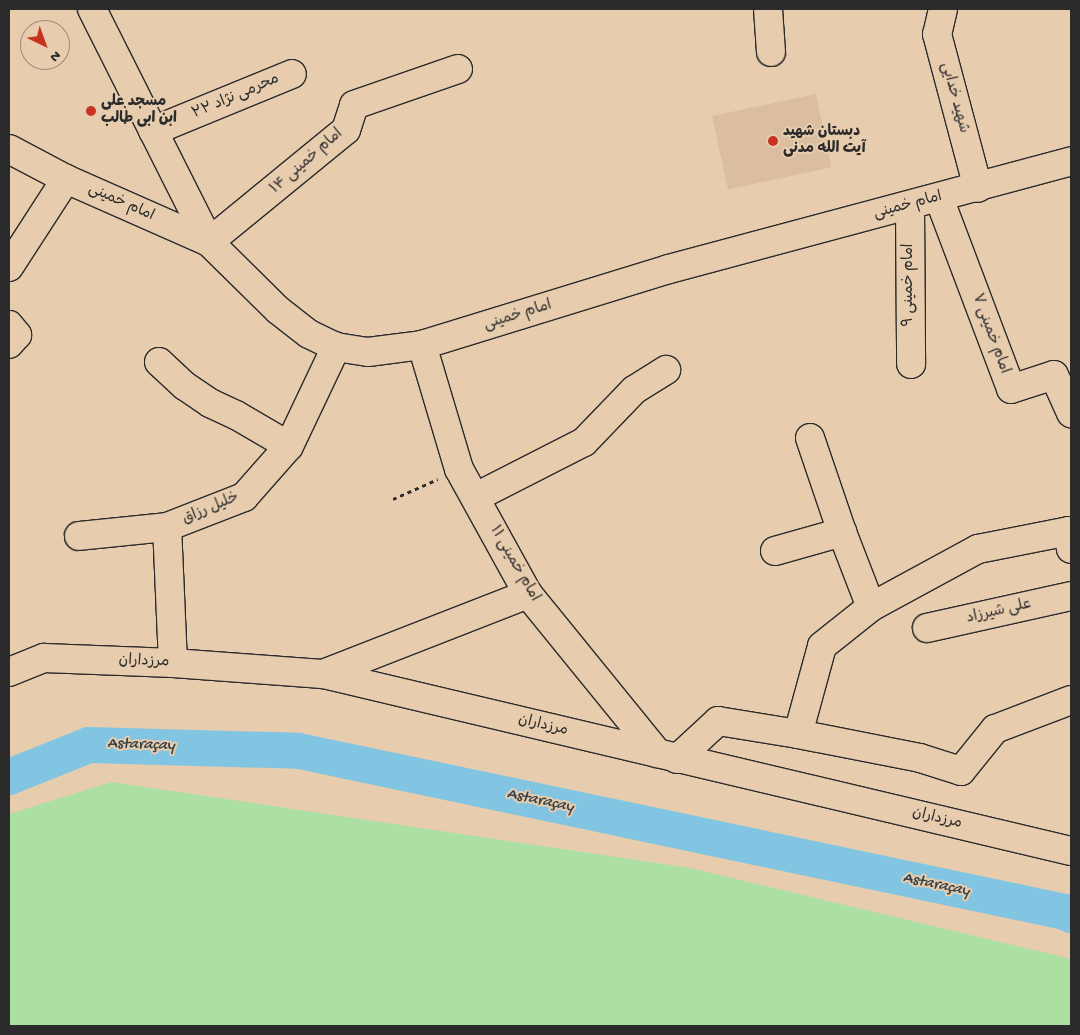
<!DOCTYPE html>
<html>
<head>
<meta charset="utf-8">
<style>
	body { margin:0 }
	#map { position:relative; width:1080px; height:1035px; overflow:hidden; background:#e7ccae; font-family:"Gochi Hand","Playpen Sans Arabic",sans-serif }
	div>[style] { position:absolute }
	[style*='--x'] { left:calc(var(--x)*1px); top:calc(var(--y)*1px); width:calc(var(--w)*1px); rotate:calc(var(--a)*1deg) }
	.built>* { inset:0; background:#dbbd9f; transform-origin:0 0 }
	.green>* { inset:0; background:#abe0a2 }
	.river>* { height:36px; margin:-18px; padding:0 18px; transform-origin:18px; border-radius:18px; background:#82c5e3 }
	.path>* { height:3px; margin-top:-1.5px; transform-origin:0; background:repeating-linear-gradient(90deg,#2b2b2b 0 4px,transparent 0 8px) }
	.roads { filter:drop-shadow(1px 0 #2b2b2b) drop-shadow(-1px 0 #2b2b2b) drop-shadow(0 1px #2b2b2b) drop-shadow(0 -1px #2b2b2b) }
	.minor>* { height:28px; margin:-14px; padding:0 14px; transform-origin:14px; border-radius:14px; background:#e7ccae }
	.dots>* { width:14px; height:14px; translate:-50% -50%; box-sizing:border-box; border:2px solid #e7ccae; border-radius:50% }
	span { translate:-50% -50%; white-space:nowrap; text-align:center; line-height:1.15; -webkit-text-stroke:4px #e7ccae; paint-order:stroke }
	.street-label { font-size:15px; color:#2b2b2b }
	.poi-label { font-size:15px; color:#2b2b2b; font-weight:700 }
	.left { translate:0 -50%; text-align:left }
	.water-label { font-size:16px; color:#384247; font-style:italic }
	.frame { position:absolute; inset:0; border:10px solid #2b2b2b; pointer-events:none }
	.north { position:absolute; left:20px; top:20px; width:50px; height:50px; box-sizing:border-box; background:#e7ccae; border:1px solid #9c8c7a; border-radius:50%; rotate:138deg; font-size:14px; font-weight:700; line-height:20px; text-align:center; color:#2b2b2b }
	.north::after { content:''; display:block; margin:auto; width:18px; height:22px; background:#c8321e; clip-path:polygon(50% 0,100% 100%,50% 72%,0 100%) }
</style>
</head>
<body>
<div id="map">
	<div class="built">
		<i style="left:816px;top:94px;width:75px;height:106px;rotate:78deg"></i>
	</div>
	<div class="green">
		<i style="clip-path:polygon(112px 782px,690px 868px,1071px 959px,1071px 1026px,9px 1026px,9px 814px)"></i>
	</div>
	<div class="river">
		<i style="--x:9;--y:777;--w:86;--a:-21.8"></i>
		<i style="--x:89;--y:745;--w:210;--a:1.6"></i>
		<i style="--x:299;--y:751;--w:783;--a:11.87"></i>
		<i style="--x:1065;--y:912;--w:7;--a:27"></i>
	</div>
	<div class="path">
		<i style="--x:393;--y:499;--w:49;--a:-24"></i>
	</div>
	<div class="roads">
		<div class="minor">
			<i style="--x:92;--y:9;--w:261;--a:63.3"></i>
			<i style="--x:209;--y:242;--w:177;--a:-39.3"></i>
			<i style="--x:346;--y:130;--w:26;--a:-72"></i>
			<i style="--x:354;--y:105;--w:110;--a:-19.1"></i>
			<i style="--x:768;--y:9;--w:43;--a:86"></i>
			<i style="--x:943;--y:9;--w:26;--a:103"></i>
			<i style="--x:937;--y:34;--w:159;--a:75.1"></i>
			<i style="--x:153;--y:131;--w:150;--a:-22.3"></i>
			<i style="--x:9;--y:149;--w:64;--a:27.8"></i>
			<i style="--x:66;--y:179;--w:156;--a:23.8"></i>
			<i style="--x:209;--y:242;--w:97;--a:44.6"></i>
			<i style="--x:278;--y:310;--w:39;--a:38"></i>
			<i style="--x:309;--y:334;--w:30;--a:26"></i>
			<i style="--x:336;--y:347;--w:32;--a:9"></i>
			<i style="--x:368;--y:352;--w:54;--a:-7.4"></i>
			<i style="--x:422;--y:345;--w:258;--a:-17.1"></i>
			<i style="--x:669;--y:269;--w:416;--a:-15"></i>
			<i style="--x:939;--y:198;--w:204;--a:69.3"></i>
			<i style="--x:1011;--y:389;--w:45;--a:-18"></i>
			<i style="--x:1054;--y:375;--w:42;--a:65.9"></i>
			<i style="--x:910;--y:205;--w:159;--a:89.6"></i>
			<i style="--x:9;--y:267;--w:105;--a:-57.1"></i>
			<i style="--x:9;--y:325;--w:13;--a:51"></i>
			<i style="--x:17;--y:335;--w:12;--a:132"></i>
			<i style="--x:422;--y:345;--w:129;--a:73.4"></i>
			<i style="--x:459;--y:469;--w:143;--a:61.1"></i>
			<i style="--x:528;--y:594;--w:205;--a:50.9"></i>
			<i style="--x:159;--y:362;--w:35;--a:43"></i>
			<i style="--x:185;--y:386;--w:30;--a:34"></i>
			<i style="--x:210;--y:403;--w:29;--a:25"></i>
			<i style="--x:236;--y:415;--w:61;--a:30.3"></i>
			<i style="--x:810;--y:438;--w:99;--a:71.2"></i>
			<i style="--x:842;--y:532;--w:80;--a:68.9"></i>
			<i style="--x:476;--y:497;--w:121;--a:-27"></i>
			<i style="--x:584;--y:442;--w:72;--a:-46.1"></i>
			<i style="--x:634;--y:390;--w:38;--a:-32"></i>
			<i style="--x:79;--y:536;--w:88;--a:-5.8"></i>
			<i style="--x:775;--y:551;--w:70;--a:-15.8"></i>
			<i style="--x:927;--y:628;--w:148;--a:-12.5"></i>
			<i style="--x:173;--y:663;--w:136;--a:-92.5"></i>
			<i style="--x:167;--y:527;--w:83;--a:-21.3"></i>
			<i style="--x:244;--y:497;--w:68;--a:-48.6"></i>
			<i style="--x:289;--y:446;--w:110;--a:-64.6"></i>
			<i style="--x:9;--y:672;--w:38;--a:-22"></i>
			<i style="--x:44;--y:658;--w:129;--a:2.2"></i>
			<i style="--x:173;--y:663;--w:150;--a:4.2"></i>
			<i style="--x:323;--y:674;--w:769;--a:13.31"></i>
			<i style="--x:323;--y:674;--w:220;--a:-21.3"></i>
			<i style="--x:798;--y:734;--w:124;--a:11.1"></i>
			<i style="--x:920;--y:758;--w:43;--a:17.6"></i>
			<i style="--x:961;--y:771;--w:54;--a:-51"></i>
			<i style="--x:995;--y:729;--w:81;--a:-20.9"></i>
			<i style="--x:677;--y:759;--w:56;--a:-42.8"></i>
			<i style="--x:718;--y:721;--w:81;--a:9.2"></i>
			<i style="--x:798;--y:734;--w:91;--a:-74.7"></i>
			<i style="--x:822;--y:646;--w:63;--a:-38.5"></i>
			<i style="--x:871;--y:607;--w:122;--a:-28.5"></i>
			<i style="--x:978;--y:549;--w:93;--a:-11.2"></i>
			<i style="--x:1069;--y:531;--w:18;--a:84"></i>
		</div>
	</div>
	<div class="dots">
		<i style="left:91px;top:111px;background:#c8321e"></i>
		<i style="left:773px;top:141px;background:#c8321e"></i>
	</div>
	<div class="street-label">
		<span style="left:236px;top:97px;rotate:-23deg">محرمی نژاد ۲۲</span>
		<span style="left:954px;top:98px;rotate:75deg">شهید خدایی</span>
		<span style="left:307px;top:162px;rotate:-41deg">امام خمینی ۱۴</span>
		<span style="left:121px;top:203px;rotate:24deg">امام خمینی</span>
		<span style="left:908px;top:206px;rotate:-15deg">امام خمینی</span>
		<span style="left:910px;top:285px;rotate:-90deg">امام خمینی ۹</span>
		<span style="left:518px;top:316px;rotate:-17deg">امام خمینی</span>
		<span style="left:990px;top:334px;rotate:70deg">امام خمینی ۷</span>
		<span style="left:211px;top:509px;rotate:-23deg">خلیل رزاق</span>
		<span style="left:514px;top:564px;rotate:60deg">امام خمینی ۱۱</span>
		<span style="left:999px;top:612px;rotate:-13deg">علی شیرزاد</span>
		<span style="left:144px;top:662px;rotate:2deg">مرزداران</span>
		<span style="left:543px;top:726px;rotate:13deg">مرزداران</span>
		<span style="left:937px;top:819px;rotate:13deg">مرزداران</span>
	</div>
	<div class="poi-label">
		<span class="left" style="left:101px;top:111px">مسجد علی<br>ابن ابی طالب</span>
		<span class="left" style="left:783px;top:141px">دبستان شهید<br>آیت الله مدنی</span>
	</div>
	<div class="water-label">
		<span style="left:141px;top:746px;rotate:2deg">Astaraçay</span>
		<span style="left:540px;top:802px;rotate:12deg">Astaraçay</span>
		<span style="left:936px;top:886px;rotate:12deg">Astaraçay</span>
	</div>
	<div class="frame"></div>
	<div class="north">N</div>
</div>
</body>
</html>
